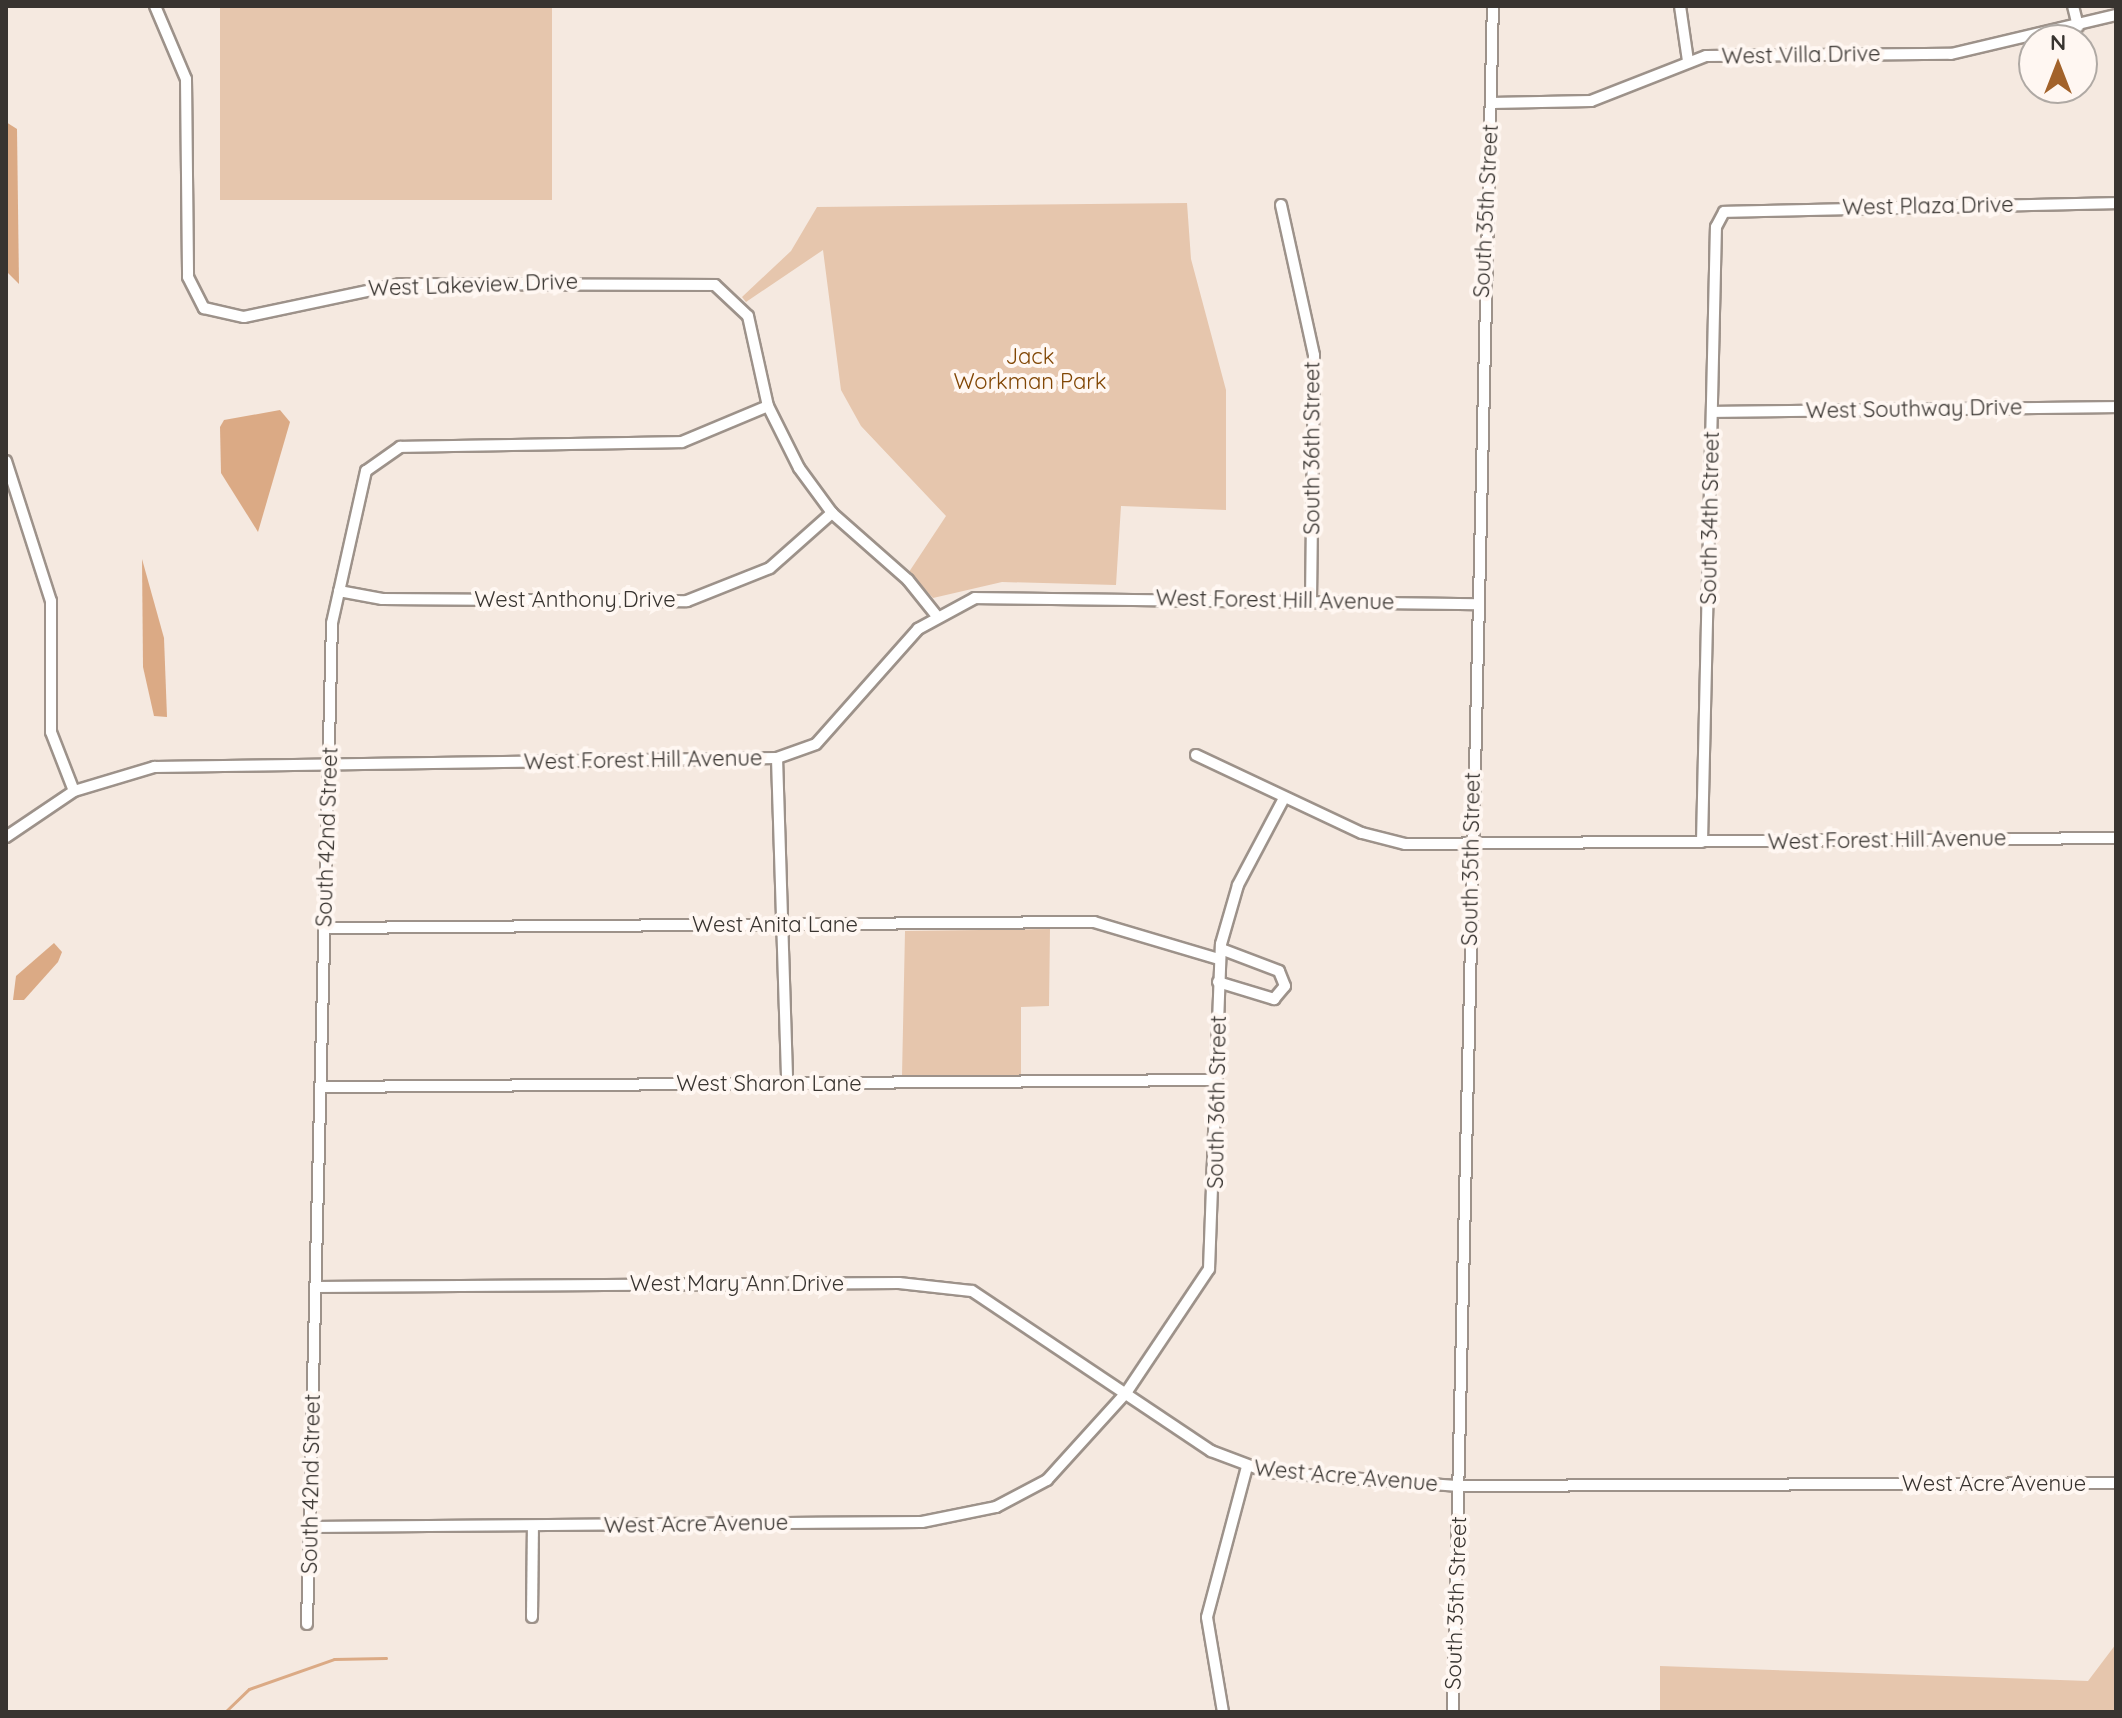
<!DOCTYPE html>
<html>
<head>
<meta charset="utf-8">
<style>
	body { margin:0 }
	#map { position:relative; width:2122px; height:1718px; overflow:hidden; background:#f5e9e0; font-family:Quicksand,sans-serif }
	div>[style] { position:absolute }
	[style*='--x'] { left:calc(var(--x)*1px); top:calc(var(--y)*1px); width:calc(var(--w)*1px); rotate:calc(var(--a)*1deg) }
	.green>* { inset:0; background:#e6c6ad; transform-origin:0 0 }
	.water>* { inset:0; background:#dbaa85 }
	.stream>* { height:3px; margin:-1.5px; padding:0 1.5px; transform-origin:1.5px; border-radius:1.5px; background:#dbaa85 }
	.roads { filter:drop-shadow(2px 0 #9d928a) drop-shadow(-2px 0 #9d928a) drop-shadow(0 2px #9d928a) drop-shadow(0 -2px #9d928a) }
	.street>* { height:10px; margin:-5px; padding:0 5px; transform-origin:5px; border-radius:5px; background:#fff }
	span { translate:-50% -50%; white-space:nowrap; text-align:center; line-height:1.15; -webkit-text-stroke:8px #fff7f2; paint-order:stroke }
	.street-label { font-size:22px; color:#383430 }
	.park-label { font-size:22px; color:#814604 }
	.frame { position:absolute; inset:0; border:8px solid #383430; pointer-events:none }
	.north { position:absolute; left:2018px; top:24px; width:80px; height:80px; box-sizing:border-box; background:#fff7f2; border:2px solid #afa9a4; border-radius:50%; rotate:0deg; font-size:22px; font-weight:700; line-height:32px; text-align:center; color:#383430 }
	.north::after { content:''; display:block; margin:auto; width:28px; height:36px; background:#a2622a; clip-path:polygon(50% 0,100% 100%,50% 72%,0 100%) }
</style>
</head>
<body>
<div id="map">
	<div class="green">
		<i style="left:220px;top:6px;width:332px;height:194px"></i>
		<i style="clip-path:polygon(1187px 203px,1191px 259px,1226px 390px,1226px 510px,1121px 506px,1116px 585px,1002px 582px,933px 598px,909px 572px,946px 516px,861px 426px,841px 390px,823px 250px,746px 302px,742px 297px,791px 251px,817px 207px)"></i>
		<i style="clip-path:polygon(1050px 929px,1049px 1006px,1021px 1007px,1021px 1076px,902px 1076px,905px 931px)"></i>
		<i style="clip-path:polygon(2116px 1644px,2116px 1712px,1660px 1712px,1660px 1666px,2088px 1681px)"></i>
	</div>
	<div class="water">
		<i style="clip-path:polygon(6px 122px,17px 129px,19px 284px,6px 271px)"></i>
		<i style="clip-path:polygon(280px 410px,290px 422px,258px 532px,221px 473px,220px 427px,224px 420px)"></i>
		<i style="clip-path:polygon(142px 559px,164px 638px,167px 717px,154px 716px,143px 667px)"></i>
		<i style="clip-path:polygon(54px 943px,62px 952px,58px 962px,24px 1000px,13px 1000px,16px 976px)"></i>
	</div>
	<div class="stream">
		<i style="--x:225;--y:1712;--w:33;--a:-44"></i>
		<i style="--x:249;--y:1689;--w:90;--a:-19.4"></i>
		<i style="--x:334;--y:1659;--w:52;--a:-1.1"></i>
	</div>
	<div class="roads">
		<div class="street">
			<i style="--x:155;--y:6;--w:79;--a:67"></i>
			<i style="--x:186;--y:79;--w:198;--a:89.4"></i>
			<i style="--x:188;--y:277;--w:35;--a:63"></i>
			<i style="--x:204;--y:308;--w:41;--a:12.7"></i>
			<i style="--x:244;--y:317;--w:159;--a:-11.9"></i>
			<i style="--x:400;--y:284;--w:315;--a:0.2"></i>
			<i style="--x:715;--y:285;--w:45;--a:43.2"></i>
			<i style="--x:748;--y:316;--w:92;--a:77.5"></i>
			<i style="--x:768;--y:406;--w:69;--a:63.4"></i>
			<i style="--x:799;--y:468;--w:56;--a:53.7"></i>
			<i style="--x:832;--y:513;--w:101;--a:41.4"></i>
			<i style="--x:908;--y:580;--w:45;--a:51.3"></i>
			<i style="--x:1680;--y:6;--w:56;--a:81.7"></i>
			<i style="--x:2073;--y:6;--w:21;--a:76"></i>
			<i style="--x:1491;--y:103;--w:100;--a:-1.1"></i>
			<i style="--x:1591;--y:101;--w:123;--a:-21.4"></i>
			<i style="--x:1706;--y:56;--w:245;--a:-0.5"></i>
			<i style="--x:1951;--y:54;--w:170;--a:-13.3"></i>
			<i style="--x:1281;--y:205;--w:154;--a:77.6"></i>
			<i style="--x:1314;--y:355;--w:245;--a:90.7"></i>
			<i style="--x:1712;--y:412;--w:404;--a:-0.7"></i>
			<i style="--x:6;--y:461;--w:147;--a:72.2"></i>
			<i style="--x:51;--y:601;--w:131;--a:90"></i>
			<i style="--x:51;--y:732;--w:63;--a:68.7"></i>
			<i style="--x:339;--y:591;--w:44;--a:10.5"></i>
			<i style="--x:382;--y:599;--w:305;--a:0.4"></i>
			<i style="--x:687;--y:601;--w:89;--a:-21.7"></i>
			<i style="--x:770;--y:568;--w:83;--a:-41.6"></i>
			<i style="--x:1196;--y:755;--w:183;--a:25.2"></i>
			<i style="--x:1362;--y:833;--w:44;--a:14.3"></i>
			<i style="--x:1405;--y:844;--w:711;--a:-0.48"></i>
			<i style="--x:777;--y:758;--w:327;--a:88.2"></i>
			<i style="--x:6;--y:837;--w:82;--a:-34.1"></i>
			<i style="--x:74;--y:791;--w:84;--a:-16.7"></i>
			<i style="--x:154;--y:767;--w:623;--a:-0.83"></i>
			<i style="--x:777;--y:758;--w:41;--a:-19.7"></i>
			<i style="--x:816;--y:744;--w:154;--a:-48.4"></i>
			<i style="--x:918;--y:629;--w:65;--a:-28.5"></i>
			<i style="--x:975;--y:598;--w:499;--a:0.7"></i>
			<i style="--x:1702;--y:842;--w:615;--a:-88.7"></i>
			<i style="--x:1716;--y:227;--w:17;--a:-62"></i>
			<i style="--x:1724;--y:212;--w:392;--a:-1.3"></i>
			<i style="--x:324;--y:928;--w:770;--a:-0.45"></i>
			<i style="--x:1094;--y:922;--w:130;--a:16.5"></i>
			<i style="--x:1218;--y:982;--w:59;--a:16.9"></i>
			<i style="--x:1274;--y:999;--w:17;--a:-50"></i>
			<i style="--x:1285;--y:986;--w:16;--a:-112"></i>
			<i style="--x:1279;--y:971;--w:62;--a:-159.2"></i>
			<i style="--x:322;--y:1087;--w:895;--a:-0.45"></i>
			<i style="--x:316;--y:1287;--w:583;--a:-0.39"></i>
			<i style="--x:899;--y:1283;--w:73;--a:6.3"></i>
			<i style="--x:972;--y:1291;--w:288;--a:33.8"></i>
			<i style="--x:1211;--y:1451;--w:60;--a:20.6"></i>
			<i style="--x:1267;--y:1472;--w:193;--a:4.2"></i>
			<i style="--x:1459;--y:1486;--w:657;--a:-0.26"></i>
			<i style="--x:310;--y:1527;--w:612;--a:-0.47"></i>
			<i style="--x:922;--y:1522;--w:76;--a:-11.5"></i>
			<i style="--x:996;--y:1507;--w:58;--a:-27.9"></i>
			<i style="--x:1047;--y:1480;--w:118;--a:-47.8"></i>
			<i style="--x:1126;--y:1393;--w:149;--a:-56.2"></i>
			<i style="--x:1209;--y:1269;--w:325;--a:-87.9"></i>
			<i style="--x:1221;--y:944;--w:61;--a:-73.9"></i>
			<i style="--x:1238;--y:885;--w:96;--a:-62.1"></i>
			<i style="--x:532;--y:1617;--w:91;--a:-89.4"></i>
			<i style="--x:307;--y:1624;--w:1001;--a:-88.57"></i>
			<i style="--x:332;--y:623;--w:156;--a:-77.4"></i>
			<i style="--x:366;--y:471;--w:42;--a:-35.2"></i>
			<i style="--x:400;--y:447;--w:282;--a:-1"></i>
			<i style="--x:682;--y:442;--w:93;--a:-22.7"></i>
			<i style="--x:1223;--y:1712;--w:96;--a:-99.6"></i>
			<i style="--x:1207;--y:1617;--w:155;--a:-75.1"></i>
			<i style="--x:1453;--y:1712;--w:1706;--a:-88.66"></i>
		</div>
	</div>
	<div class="street-label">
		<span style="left:1801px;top:55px;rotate:-1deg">West Villa Drive</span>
		<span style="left:1928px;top:206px;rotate:-1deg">West Plaza Drive</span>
		<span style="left:1486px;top:211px;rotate:-87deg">South 35th Street</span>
		<span style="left:473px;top:285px;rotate:-2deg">West Lakeview Drive</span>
		<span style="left:1914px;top:409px;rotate:-1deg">West Southway Drive</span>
		<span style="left:1312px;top:448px;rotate:-90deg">South 36th Street</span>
		<span style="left:1710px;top:518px;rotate:-89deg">South 34th Street</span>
		<span style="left:575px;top:600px">West Anthony Drive</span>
		<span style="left:1275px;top:600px;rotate:1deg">West Forest Hill Avenue</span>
		<span style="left:643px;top:760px;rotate:-1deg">West Forest Hill Avenue</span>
		<span style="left:327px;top:837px;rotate:-88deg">South 42nd Street</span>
		<span style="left:1887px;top:840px;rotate:-1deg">West Forest Hill Avenue</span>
		<span style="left:1471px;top:859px;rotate:-89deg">South 35th Street</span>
		<span style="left:775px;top:925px">West Anita Lane</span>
		<span style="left:769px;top:1084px">West Sharon Lane</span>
		<span style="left:1217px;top:1102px;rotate:-89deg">South 36th Street</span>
		<span style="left:737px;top:1284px">West Mary Ann Drive</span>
		<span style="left:1346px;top:1476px;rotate:5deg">West Acre Avenue</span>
		<span style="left:311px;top:1484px;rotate:-89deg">South 42nd Street</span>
		<span style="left:1994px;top:1484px">West Acre Avenue</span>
		<span style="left:696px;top:1524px;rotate:-1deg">West Acre Avenue</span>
		<span style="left:1456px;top:1603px;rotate:-88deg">South 35th Street</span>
	</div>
	<div class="park-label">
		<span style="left:1030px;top:369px">Jack<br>Workman Park</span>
	</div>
	<div class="frame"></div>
	<div class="north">N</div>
</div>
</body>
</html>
